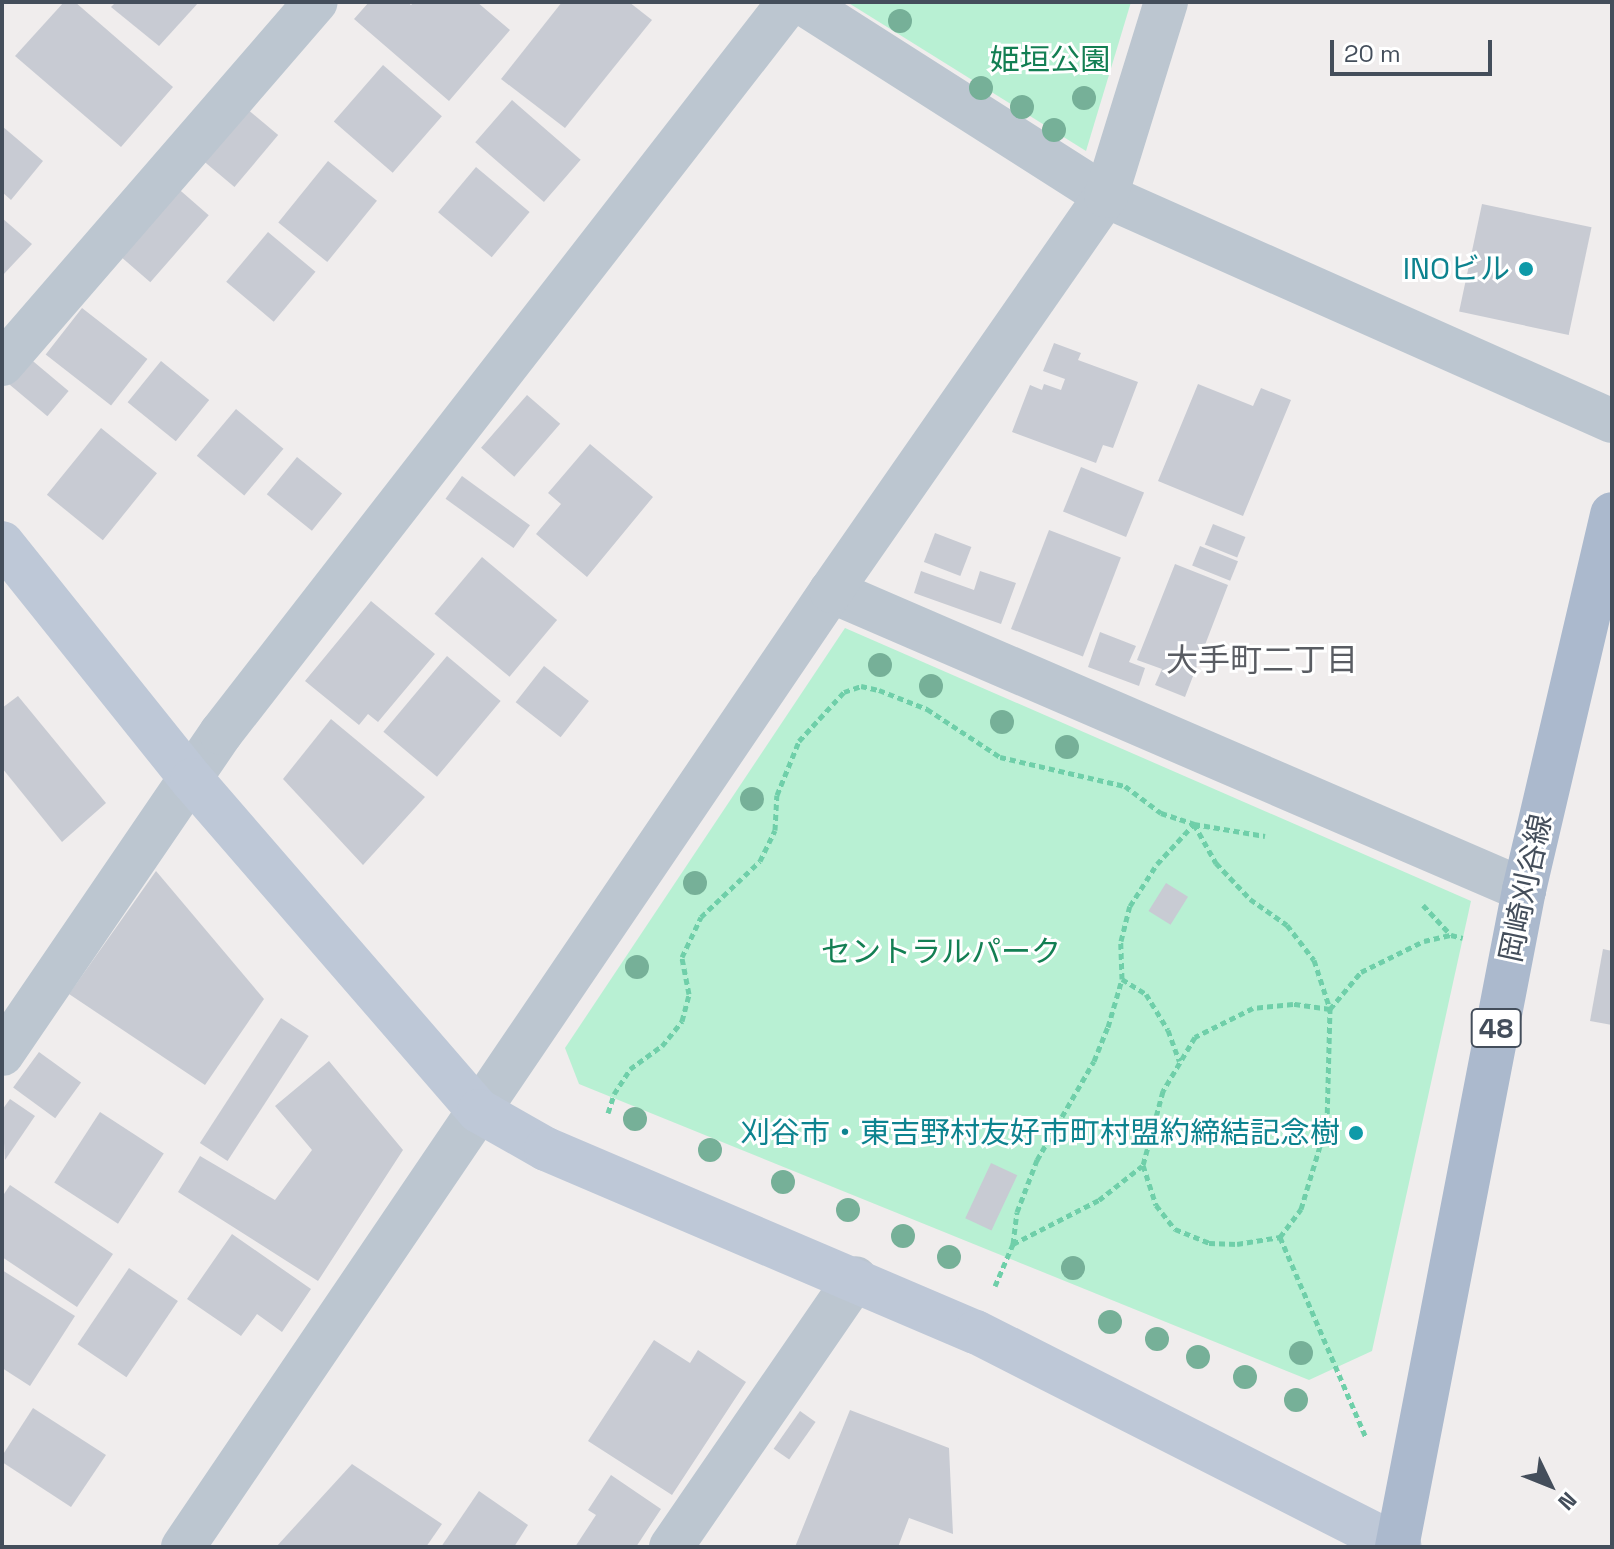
<!DOCTYPE html>
<html>
<head>
<meta charset="utf-8">
<style>
	body { margin:0 }
	#map { position:relative; width:1614px; height:1549px; overflow:hidden; background:#f0eded; font-family:"Space Grotesk","Noto Sans JP",sans-serif }
	div>[style] { position:absolute }
	[style*='--x'] { left:calc(var(--x)*1px); top:calc(var(--y)*1px); width:calc(var(--w)*1px); rotate:calc(var(--a)*1deg) }
	.green>* { inset:0; background:#b8f0d3 }
	.building>* { inset:0; background:#c8cbd3; transform-origin:0 0 }
	.path>* { height:5px; margin-top:-2.5px; transform-origin:0; background:repeating-linear-gradient(90deg,#6fcfa9 0 6px,transparent 0 10px) }
	.street>* { height:44px; margin:-22px; padding:0 22px; transform-origin:22px; border-radius:22px; background:#bcc6d0 }
	.secondary>* { height:44px; margin:-22px; padding:0 22px; transform-origin:22px; border-radius:22px; background:#bec8d7 }
	.primary>* { height:44px; margin:-22px; padding:0 22px; transform-origin:22px; border-radius:22px; background:#abb9cd }
	.trees>* { width:24px; height:24px; margin:-12px; border-radius:50%; background:#76b098 }
	.dots>* { width:22px; height:22px; translate:-50% -50%; box-sizing:border-box; border:4px solid #fff; border-radius:50% }
	span { translate:-50% -50%; white-space:nowrap; text-align:center; line-height:1.15; -webkit-text-stroke:6px #fff; paint-order:stroke }
	.shield-label span { padding:2px 6px; background:#fff; border:2px solid; border-radius:6px; -webkit-text-stroke-width:0 }
	.shield-label { font-size:28px; color:#444e5b; font-weight:700 }
	.park-label { font-size:30px; color:#137f53 }
	.culture-label { font-size:30px; color:#0d838f }
	.right { translate:-100% -50%; text-align:right }
	.street-label { font-size:30px; color:#444e5b }
	.neighbourhood-label { font-size:32px; color:#595c62 }
	.frame { position:absolute; inset:0; border:4px solid #444e5b; pointer-events:none }
	.north { position:absolute; left:1510px; top:1445px; width:80px; height:80px; -webkit-text-stroke:6px #fff; paint-order:stroke; rotate:133deg; font-size:22px; font-weight:700; line-height:32px; text-align:center; color:#444e5b }
	.north::after { content:''; display:block; margin:auto; width:28px; height:36px; background:#444e5b; clip-path:polygon(50% 0,100% 100%,50% 72%,0 100%) }
	.scale { position:absolute; left:1330px; top:40px; width:162px; height:36px; box-sizing:border-box; border:4px solid #444e5b; border-top:0; padding-left:10px; font-size:24px; line-height:28px; white-space:nowrap; color:#444e5b; -webkit-text-stroke:6px #fff; paint-order:stroke }
</style>
</head>
<body>
<div id="map">
	<div class="green">
		<i style="clip-path:polygon(847px 2px,1131px 2px,1086px 151px)"></i>
		<i style="clip-path:polygon(845px 628px,1471px 901px,1372px 1351px,1309px 1380px,579px 1084px,565px 1048px)"></i>
	</div>
	<div class="building">
		<i style="clip-path:polygon(64px 2px,75px 2px,173px 87px,121px 147px,15px 56px)"></i>
		<i style="clip-path:polygon(116px 2px,199px 2px,159px 46px,111px 7px)"></i>
		<i style="clip-path:polygon(369px 2px,407px 2px,411px 5px,414px 2px,477px 2px,510px 30px,449px 101px,354px 19px)"></i>
		<i style="clip-path:polygon(562px 2px,629px 2px,652px 20px,565px 128px,501px 79px)"></i>
		<i style="left:383px;top:65px;width:78px;height:75px;rotate:41deg"></i>
		<i style="left:512px;top:100px;width:91px;height:56px;rotate:41deg"></i>
		<i style="left:246px;top:108px;width:42px;height:68px;rotate:40deg"></i>
		<i style="clip-path:polygon(2px 126px,43px 161px,11px 200px,2px 192px)"></i>
		<i style="left:328px;top:161px;width:63px;height:79px;rotate:39deg"></i>
		<i style="left:476px;top:167px;width:70px;height:59px;rotate:40deg"></i>
		<i style="left:174px;top:185px;width:46px;height:89px;rotate:41deg"></i>
		<i style="left:1482px;top:204px;width:112px;height:110px;rotate:12deg"></i>
		<i style="clip-path:polygon(2px 218px,32px 244px,2px 276px)"></i>
		<i style="left:268px;top:232px;width:62px;height:65px;rotate:40deg"></i>
		<i style="left:82px;top:308px;width:83px;height:59px;rotate:38deg"></i>
		<i style="clip-path:polygon(1054px 343px,1081px 353px,1078px 360px,1138px 382px,1113px 448px,1103px 445px,1096px 463px,1012px 432px,1030px 385px,1042px 390px,1044px 384px,1061px 390px,1065px 379px,1043px 371px)"></i>
		<i style="left:28px;top:357px;width:53px;height:33px;rotate:40deg"></i>
		<i style="left:161px;top:361px;width:62px;height:53px;rotate:39deg"></i>
		<i style="clip-path:polygon(1198px 384px,1253px 406px,1261px 388px,1291px 400px,1243px 516px,1158px 481px)"></i>
		<i style="left:527px;top:395px;width:44px;height:70px;rotate:41deg"></i>
		<i style="left:236px;top:409px;width:62px;height:61px;rotate:40deg"></i>
		<i style="left:101px;top:428px;width:72px;height:86px;rotate:39deg"></i>
		<i style="clip-path:polygon(590px 444px,653px 497px,587px 577px,536px 534px,561px 504px,548px 493px)"></i>
		<i style="left:297px;top:457px;width:58px;height:48px;rotate:39deg"></i>
		<i style="left:1081px;top:467px;width:68px;height:48px;rotate:22deg"></i>
		<i style="left:462px;top:476px;width:84px;height:28px;rotate:36deg"></i>
		<i style="left:1213px;top:524px;width:35px;height:22px;rotate:22deg"></i>
		<i style="left:1049px;top:530px;width:77px;height:106px;rotate:21deg"></i>
		<i style="left:935px;top:533px;width:39px;height:31px;rotate:21deg"></i>
		<i style="left:1200px;top:546px;width:41px;height:21px;rotate:22deg"></i>
		<i style="left:482px;top:557px;width:98px;height:74px;rotate:40deg"></i>
		<i style="clip-path:polygon(1175px 564px,1228px 585px,1185px 697px,1155px 685px,1162px 669px,1137px 660px)"></i>
		<i style="clip-path:polygon(921px 571px,974px 590px,980px 571px,1016px 583px,1001px 624px,914px 593px)"></i>
		<i style="clip-path:polygon(371px 601px,435px 654px,378px 722px,368px 714px,359px 725px,305px 681px)"></i>
		<i style="clip-path:polygon(1100px 632px,1136px 646px,1129px 662px,1145px 668px,1139px 686px,1088px 667px)"></i>
		<i style="left:447px;top:656px;width:70px;height:99px;rotate:40deg"></i>
		<i style="left:544px;top:666px;width:57px;height:46px;rotate:38deg"></i>
		<i style="clip-path:polygon(18px 696px,106px 803px,62px 842px,2px 768px,2px 708px)"></i>
		<i style="clip-path:polygon(331px 719px,425px 797px,363px 865px,283px 779px)"></i>
		<i style="clip-path:polygon(156px 871px,264px 999px,205px 1085px,69px 994px)"></i>
		<i style="left:1166px;top:883px;width:26px;height:33px;rotate:32deg"></i>
		<i style="clip-path:polygon(1603px 949px,1612px 951px,1612px 1025px,1590px 1021px)"></i>
		<i style="left:281px;top:1018px;width:33px;height:149px;rotate:33deg"></i>
		<i style="left:39px;top:1052px;width:52px;height:44px;rotate:36deg"></i>
		<i style="clip-path:polygon(329px 1061px,403px 1150px,318px 1281px,178px 1192px,200px 1156px,275px 1200px,312px 1150px,275px 1106px)"></i>
		<i style="clip-path:polygon(10px 1099px,35px 1116px,5px 1160px,2px 1110px)"></i>
		<i style="left:100px;top:1112px;width:76px;height:84px;rotate:33deg"></i>
		<i style="left:991px;top:1163px;width:29px;height:61px;rotate:25deg"></i>
		<i style="clip-path:polygon(10px 1185px,113px 1254px,77px 1307px,2px 1257px,2px 1197px)"></i>
		<i style="clip-path:polygon(232px 1234px,311px 1289px,282px 1332px,257px 1314px,241px 1336px,187px 1299px)"></i>
		<i style="left:129px;top:1268px;width:59px;height:92px;rotate:34deg"></i>
		<i style="clip-path:polygon(2px 1270px,75px 1316px,30px 1386px,2px 1368px)"></i>
		<i style="clip-path:polygon(654px 1340px,690px 1363px,698px 1350px,746px 1382px,672px 1495px,588px 1441px)"></i>
		<i style="clip-path:polygon(33px 1408px,106px 1455px,71px 1507px,2px 1462px,2px 1456px)"></i>
		<i style="clip-path:polygon(850px 1410px,949px 1448px,953px 1534px,909px 1518px,898px 1547px,795px 1547px)"></i>
		<i style="left:800px;top:1411px;width:19px;height:46px;rotate:35deg"></i>
		<i style="clip-path:polygon(352px 1464px,442px 1524px,426px 1547px,276px 1547px)"></i>
		<i style="clip-path:polygon(611px 1475px,661px 1509px,636px 1547px,575px 1547px,596px 1515px,588px 1510px)"></i>
		<i style="clip-path:polygon(479px 1491px,528px 1525px,514px 1547px,441px 1547px)"></i>
	</div>
	<div class="path">
		<i style="--x:1423;--y:905;--w:41;--a:47"></i>
		<i style="--x:1451;--y:935;--w:12;--a:14"></i>
		<i style="--x:1122;--y:979;--w:28;--a:32"></i>
		<i style="--x:1146;--y:994;--w:42;--a:58.6"></i>
		<i style="--x:1168;--y:1030;--w:33;--a:70"></i>
		<i style="--x:608;--y:1113;--w:20;--a:-72"></i>
		<i style="--x:614;--y:1094;--w:30;--a:-57"></i>
		<i style="--x:630;--y:1069;--w:39;--a:-36"></i>
		<i style="--x:662;--y:1046;--w:32;--a:-51"></i>
		<i style="--x:682;--y:1021;--w:28;--a:-75"></i>
		<i style="--x:689;--y:994;--w:38;--a:-101"></i>
		<i style="--x:682;--y:957;--w:44;--a:-64.6"></i>
		<i style="--x:701;--y:917;--w:81;--a:-43.5"></i>
		<i style="--x:760;--y:861;--w:34;--a:-64"></i>
		<i style="--x:775;--y:830;--w:35;--a:-87"></i>
		<i style="--x:777;--y:795;--w:58;--a:-67.8"></i>
		<i style="--x:799;--y:741;--w:67;--a:-47.4"></i>
		<i style="--x:844;--y:692;--w:18;--a:-19"></i>
		<i style="--x:861;--y:686;--w:18;--a:13"></i>
		<i style="--x:879;--y:690;--w:52;--a:21.6"></i>
		<i style="--x:927;--y:709;--w:87;--a:33.3"></i>
		<i style="--x:1000;--y:757;--w:128;--a:13.1"></i>
		<i style="--x:1125;--y:786;--w:45;--a:36.9"></i>
		<i style="--x:1161;--y:813;--w:35;--a:18"></i>
		<i style="--x:1194;--y:824;--w:72;--a:9.6"></i>
		<i style="--x:1280;--y:1237;--w:219;--a:66.8"></i>
		<i style="--x:1013;--y:1244;--w:97;--a:-27.1"></i>
		<i style="--x:1099;--y:1200;--w:55;--a:-38.3"></i>
		<i style="--x:995;--y:1286;--w:46;--a:-66.8"></i>
		<i style="--x:1013;--y:1244;--w:32;--a:-83"></i>
		<i style="--x:1017;--y:1212;--w:56;--a:-69"></i>
		<i style="--x:1037;--y:1160;--w:114;--a:-60.1"></i>
		<i style="--x:1094;--y:1061;--w:37;--a:-68"></i>
		<i style="--x:1108;--y:1027;--w:50;--a:-73.7"></i>
		<i style="--x:1122;--y:979;--w:38;--a:-92"></i>
		<i style="--x:1121;--y:941;--w:36;--a:-76"></i>
		<i style="--x:1130;--y:906;--w:50;--a:-57.3"></i>
		<i style="--x:1157;--y:864;--w:54;--a:-47.2"></i>
		<i style="--x:1194;--y:824;--w:45;--a:60.6"></i>
		<i style="--x:1216;--y:863;--w:50;--a:46.6"></i>
		<i style="--x:1250;--y:899;--w:45;--a:35.1"></i>
		<i style="--x:1287;--y:925;--w:44;--a:52.4"></i>
		<i style="--x:1314;--y:960;--w:52;--a:71.9"></i>
		<i style="--x:1330;--y:1009;--w:37;--a:-172"></i>
		<i style="--x:1293;--y:1004;--w:40;--a:174.3"></i>
		<i style="--x:1253;--y:1008;--w:65;--a:153.4"></i>
		<i style="--x:1195;--y:1037;--w:63;--a:120.7"></i>
		<i style="--x:1163;--y:1091;--w:77;--a:105.1"></i>
		<i style="--x:1143;--y:1165;--w:42;--a:72"></i>
		<i style="--x:1156;--y:1205;--w:31;--a:52"></i>
		<i style="--x:1175;--y:1229;--w:37;--a:22"></i>
		<i style="--x:1209;--y:1243;--w:28;--a:2"></i>
		<i style="--x:1237;--y:1244;--w:44;--a:-9.2"></i>
		<i style="--x:1280;--y:1237;--w:35;--a:-53"></i>
		<i style="--x:1301;--y:1209;--w:90;--a:-73.2"></i>
		<i style="--x:1327;--y:1123;--w:114;--a:-88.5"></i>
		<i style="--x:1330;--y:1009;--w:48;--a:-50"></i>
		<i style="--x:1361;--y:972;--w:70;--a:-26.2"></i>
		<i style="--x:1424;--y:941;--w:28;--a:-13"></i>
	</div>
	<div class="street">
		<i style="--x:801;--y:2;--w:361;--a:32.5"></i>
		<i style="--x:1106;--y:196;--w:554;--a:23.97"></i>
		<i style="--x:2;--y:364;--w:479;--a:-49.1"></i>
		<i style="--x:831;--y:591;--w:755;--a:23.34"></i>
		<i style="--x:2;--y:1054;--w:389;--a:-55.7"></i>
		<i style="--x:221;--y:733;--w:926;--a:-52.15"></i>
		<i style="--x:183;--y:1547;--w:1155;--a:-55.87"></i>
		<i style="--x:831;--y:591;--w:481;--a:-55.2"></i>
		<i style="--x:1106;--y:196;--w:203;--a:-72.8"></i>
		<i style="--x:671;--y:1547;--w:326;--a:-55.5"></i>
	</div>
	<div class="secondary">
		<i style="--x:2;--y:543;--w:304;--a:51.3"></i>
		<i style="--x:192;--y:780;--w:438;--a:49.1"></i>
		<i style="--x:479;--y:1111;--w:77;--a:29.6"></i>
		<i style="--x:546;--y:1149;--w:467;--a:23.1"></i>
		<i style="--x:976;--y:1332;--w:475;--a:26.9"></i>
	</div>
	<div class="primary">
		<i style="--x:1397;--y:1547;--w:669;--a:-79.06"></i>
		<i style="--x:1524;--y:890;--w:386;--a:-76.8"></i>
	</div>
	<div class="trees">
		<i style="left:900px;top:21px"></i>
		<i style="left:1098px;top:57px"></i>
		<i style="left:981px;top:88px"></i>
		<i style="left:1084px;top:98px"></i>
		<i style="left:1022px;top:107px"></i>
		<i style="left:1054px;top:130px"></i>
		<i style="left:880px;top:665px"></i>
		<i style="left:931px;top:686px"></i>
		<i style="left:1002px;top:722px"></i>
		<i style="left:1067px;top:747px"></i>
		<i style="left:752px;top:799px"></i>
		<i style="left:695px;top:883px"></i>
		<i style="left:637px;top:967px"></i>
		<i style="left:635px;top:1119px"></i>
		<i style="left:710px;top:1150px"></i>
		<i style="left:783px;top:1182px"></i>
		<i style="left:848px;top:1210px"></i>
		<i style="left:903px;top:1236px"></i>
		<i style="left:949px;top:1257px"></i>
		<i style="left:1073px;top:1268px"></i>
		<i style="left:1110px;top:1322px"></i>
		<i style="left:1157px;top:1339px"></i>
		<i style="left:1301px;top:1353px"></i>
		<i style="left:1198px;top:1357px"></i>
		<i style="left:1245px;top:1377px"></i>
		<i style="left:1296px;top:1400px"></i>
	</div>
	<div class="dots">
		<i style="left:1526px;top:269px;background:#0f9aa8"></i>
		<i style="left:1356px;top:1133px;background:#0f9aa8"></i>
	</div>
	<div class="shield-label">
		<span style="left:1496px;top:1028px">48</span>
	</div>
	<div class="park-label">
		<span style="left:1050px;top:60px">姫垣公園</span>
		<span style="left:941px;top:952px">セントラルパーク</span>
	</div>
	<div class="culture-label">
		<span class="right" style="left:1510px;top:269px">INOビル</span>
		<span class="right" style="left:1340px;top:1133px">刈谷市・東吉野村友好市町村盟約締結記念樹</span>
	</div>
	<div class="street-label">
		<span style="left:1526px;top:888px;rotate:-78deg">岡崎刈谷線</span>
	</div>
	<div class="neighbourhood-label">
		<span style="left:1262px;top:660px">大手町二丁目</span>
	</div>
	<div class="frame"></div>
	<div class="north">N</div>
	<div class="scale">20 m</div>
</div>
</body>
</html>
